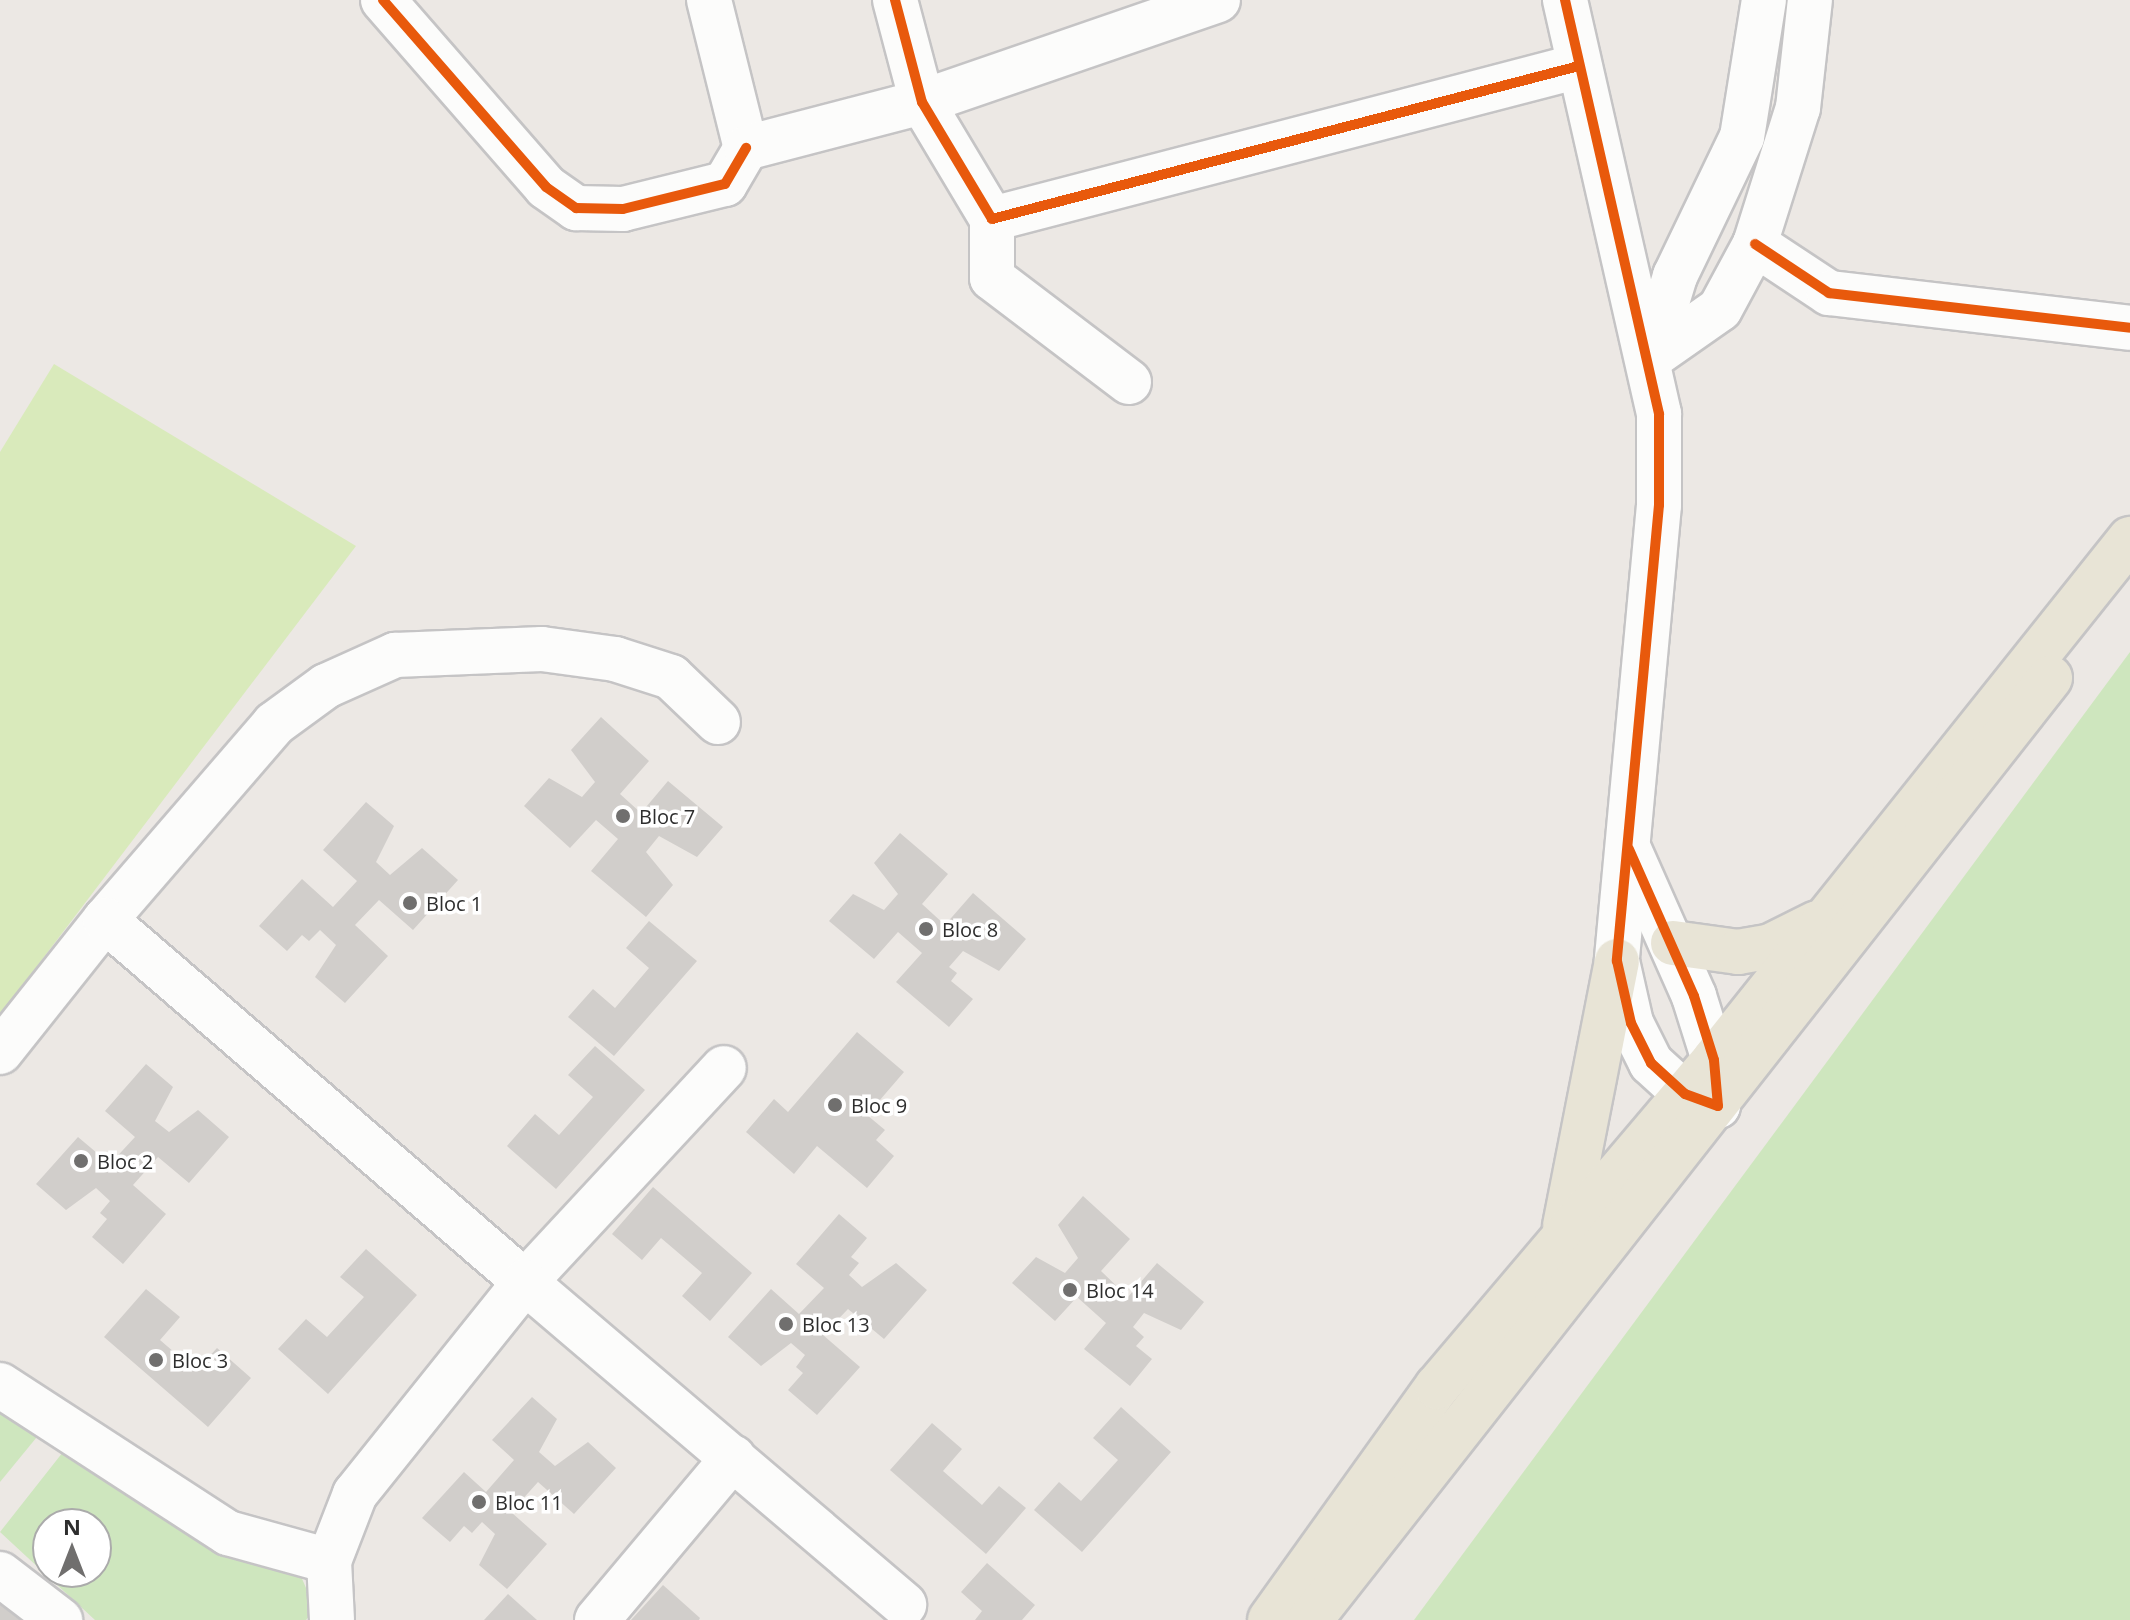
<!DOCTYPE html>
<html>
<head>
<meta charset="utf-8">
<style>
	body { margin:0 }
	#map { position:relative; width:2130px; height:1620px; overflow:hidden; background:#ece8e4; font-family:"Open Sans",sans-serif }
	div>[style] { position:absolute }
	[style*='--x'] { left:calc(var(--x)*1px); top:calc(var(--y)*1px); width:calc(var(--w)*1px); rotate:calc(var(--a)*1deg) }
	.green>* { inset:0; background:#cee6be }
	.pitch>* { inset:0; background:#d9eabb }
	.building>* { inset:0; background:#d1cecb }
	.roads { filter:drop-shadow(2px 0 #c5c4c5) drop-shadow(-2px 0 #c5c4c5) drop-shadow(0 2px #c5c4c5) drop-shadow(0 -2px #c5c4c5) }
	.minor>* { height:44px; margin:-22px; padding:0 22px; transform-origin:22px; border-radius:22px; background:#fcfcfb }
	.major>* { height:44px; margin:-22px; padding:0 22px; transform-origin:22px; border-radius:22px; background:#e8e4d6 }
	.cycleway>* { height:10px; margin:-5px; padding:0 5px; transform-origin:5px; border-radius:5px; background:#e8590c }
	.dots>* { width:22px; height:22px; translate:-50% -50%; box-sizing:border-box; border:4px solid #fff; border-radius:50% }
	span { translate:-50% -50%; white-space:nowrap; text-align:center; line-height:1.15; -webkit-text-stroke:7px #fff; paint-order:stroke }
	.poi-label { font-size:20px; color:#2e2e2e }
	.left { translate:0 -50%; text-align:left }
	.north { position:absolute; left:32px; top:1508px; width:80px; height:80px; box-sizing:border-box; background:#fff; border:2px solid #ababab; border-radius:50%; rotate:0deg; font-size:22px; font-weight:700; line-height:32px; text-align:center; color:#2e2e2e }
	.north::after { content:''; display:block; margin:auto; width:28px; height:36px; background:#706f6e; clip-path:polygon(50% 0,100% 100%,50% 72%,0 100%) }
</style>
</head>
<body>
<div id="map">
	<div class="green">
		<i style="clip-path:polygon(2130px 652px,2130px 1620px,1414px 1620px)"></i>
		<i style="clip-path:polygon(0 1404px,41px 1432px,0 1482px)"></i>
		<i style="clip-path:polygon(evenodd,63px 1452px,300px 1574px,315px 1609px,306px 1620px,95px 1620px,0 1532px,63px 1452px,48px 1524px,96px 1524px,96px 1572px,48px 1572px,48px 1524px)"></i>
	</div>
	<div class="pitch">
		<i style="clip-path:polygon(54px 364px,356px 546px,0 1015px,0 452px)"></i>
	</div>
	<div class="building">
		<i style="clip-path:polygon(601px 717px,649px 761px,620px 794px,641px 813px,668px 781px,723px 827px,697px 857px,659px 836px,646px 852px,673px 885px,646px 917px,591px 871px,618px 839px,596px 820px,570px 848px,524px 806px,549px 778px,582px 797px,595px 782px,571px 750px)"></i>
		<i style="clip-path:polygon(366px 802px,394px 826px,376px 862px,390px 875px,422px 848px,458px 880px,413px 930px,379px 900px,355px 925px,388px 956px,345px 1003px,315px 977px,336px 945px,320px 930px,309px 941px,302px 935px,287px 951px,259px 926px,302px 879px,333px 907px,357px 881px,323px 850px)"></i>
		<i style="clip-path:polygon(900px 833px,948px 874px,922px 904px,945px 925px,973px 893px,1026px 939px,999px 971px,963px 951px,949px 967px,957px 973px,951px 981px,973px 999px,949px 1027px,896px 982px,922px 953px,898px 932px,874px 959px,829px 921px,853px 894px,884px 910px,898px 894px,874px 863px)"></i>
		<i style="clip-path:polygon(649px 921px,697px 961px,614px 1056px,568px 1017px,593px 989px,615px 1008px,649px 968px,626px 948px)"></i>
		<i style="clip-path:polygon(857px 1032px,904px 1072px,867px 1115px,885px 1130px,876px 1140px,894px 1156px,867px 1188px,817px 1146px,794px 1174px,746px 1132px,774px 1099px,788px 1112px)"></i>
		<i style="clip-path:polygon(595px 1046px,645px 1090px,556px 1189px,507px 1146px,535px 1114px,559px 1135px,593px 1097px,568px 1075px)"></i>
		<i style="clip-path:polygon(146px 1064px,173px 1087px,155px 1121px,169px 1132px,198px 1110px,229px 1137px,189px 1183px,158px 1157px,133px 1185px,166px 1214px,123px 1264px,92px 1237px,107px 1219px,100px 1213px,110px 1201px,96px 1188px,66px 1210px,36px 1184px,78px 1137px,110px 1164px,135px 1137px,105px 1111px)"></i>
		<i style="clip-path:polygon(653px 1187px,752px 1273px,710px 1321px,682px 1296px,702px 1273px,661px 1238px,642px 1260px,612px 1234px)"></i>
		<i style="clip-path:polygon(1083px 1196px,1130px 1239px,1101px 1271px,1128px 1297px,1157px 1263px,1204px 1302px,1181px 1330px,1144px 1313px,1133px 1327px,1144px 1337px,1136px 1346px,1152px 1359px,1130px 1386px,1084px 1349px,1106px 1323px,1077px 1297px,1055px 1321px,1012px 1283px,1036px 1257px,1065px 1273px,1078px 1258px,1058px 1225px)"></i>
		<i style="clip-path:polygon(839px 1214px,867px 1238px,851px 1257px,859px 1263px,849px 1275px,862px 1287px,896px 1263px,927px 1290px,884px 1339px,848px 1309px,823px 1335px,860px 1367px,817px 1415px,788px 1390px,803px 1373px,796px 1367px,805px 1355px,791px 1343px,761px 1366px,728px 1337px,771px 1289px,799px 1314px,824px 1288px,796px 1264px)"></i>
		<i style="clip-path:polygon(366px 1249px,417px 1295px,328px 1394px,278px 1349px,306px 1319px,327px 1337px,364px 1297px,340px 1277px)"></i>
		<i style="clip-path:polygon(146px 1289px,180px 1317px,160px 1340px,196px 1371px,217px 1348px,251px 1378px,208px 1427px,104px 1337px)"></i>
		<i style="clip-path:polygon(532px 1397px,557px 1419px,539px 1452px,555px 1466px,588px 1442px,616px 1468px,574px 1514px,538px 1482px,511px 1512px,547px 1544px,507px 1589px,479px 1565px,495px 1534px,482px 1522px,472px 1533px,464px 1526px,450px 1542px,422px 1518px,464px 1472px,486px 1492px,514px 1460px,492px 1440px)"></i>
		<i style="clip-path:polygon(1121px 1407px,1171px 1452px,1082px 1552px,1034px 1510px,1059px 1482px,1081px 1501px,1118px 1460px,1093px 1438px)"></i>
		<i style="clip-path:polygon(932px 1423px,962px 1449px,943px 1471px,982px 1505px,999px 1486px,1026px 1508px,986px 1554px,890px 1470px)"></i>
		<i style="clip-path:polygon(987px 1563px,1035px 1605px,1022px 1620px,975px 1620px,982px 1611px,961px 1592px)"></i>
		<i style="clip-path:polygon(663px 1585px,700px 1618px,699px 1620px,631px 1620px)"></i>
		<i style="clip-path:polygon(508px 1594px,537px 1620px,484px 1620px)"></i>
		<i style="clip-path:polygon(0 1604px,22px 1620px,0 1620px)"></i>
	</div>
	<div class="roads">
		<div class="minor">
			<i style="--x:383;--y:0;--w:248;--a:48.9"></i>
			<i style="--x:546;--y:187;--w:37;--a:35"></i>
			<i style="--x:576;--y:208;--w:47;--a:1.2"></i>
			<i style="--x:623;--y:209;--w:105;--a:-13.8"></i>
			<i style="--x:725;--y:184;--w:42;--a:-59.7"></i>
			<i style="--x:709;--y:0;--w:153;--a:76"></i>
			<i style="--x:746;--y:148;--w:182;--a:-14.6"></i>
			<i style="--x:922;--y:102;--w:313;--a:-19"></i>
			<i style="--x:895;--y:0;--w:106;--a:75.2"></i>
			<i style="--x:922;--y:102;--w:136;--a:59.1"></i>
			<i style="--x:992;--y:219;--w:607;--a:-14.61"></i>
			<i style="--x:1565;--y:0;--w:425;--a:77.2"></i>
			<i style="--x:1659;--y:414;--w:91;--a:90"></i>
			<i style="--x:1659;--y:505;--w:458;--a:95.3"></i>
			<i style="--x:1617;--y:961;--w:64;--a:77.3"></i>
			<i style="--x:1631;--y:1023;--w:45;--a:63.4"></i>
			<i style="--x:1651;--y:1063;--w:46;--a:42.4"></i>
			<i style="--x:1685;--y:1094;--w:35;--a:20"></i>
			<i style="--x:1718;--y:1106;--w:46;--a:-95"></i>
			<i style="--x:1714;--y:1060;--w:67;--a:-107.4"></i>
			<i style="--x:1694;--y:996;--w:161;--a:-113.9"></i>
			<i style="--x:992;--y:219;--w:59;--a:90"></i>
			<i style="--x:992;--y:278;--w:172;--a:37.2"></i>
			<i style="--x:1755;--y:244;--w:89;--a:33.5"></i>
			<i style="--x:1829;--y:293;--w:303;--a:6.6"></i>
			<i style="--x:1651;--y:355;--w:83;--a:-73.1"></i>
			<i style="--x:1675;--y:276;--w:154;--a:-64.3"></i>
			<i style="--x:1742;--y:137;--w:139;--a:-80.9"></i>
			<i style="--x:1650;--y:358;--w:85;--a:-35"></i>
			<i style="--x:1720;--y:309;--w:74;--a:-61.7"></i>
			<i style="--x:1755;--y:244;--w:143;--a:-72.5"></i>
			<i style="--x:1798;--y:108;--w:109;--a:-83.7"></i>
			<i style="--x:105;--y:920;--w:259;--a:-49.2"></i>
			<i style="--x:274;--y:724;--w:64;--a:-36.2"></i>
			<i style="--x:326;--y:686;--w:76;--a:-24.2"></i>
			<i style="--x:395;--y:655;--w:147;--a:-2.3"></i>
			<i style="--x:542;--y:649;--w:74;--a:7.8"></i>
			<i style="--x:615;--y:659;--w:59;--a:17.8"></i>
			<i style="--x:671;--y:677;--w:65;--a:43.8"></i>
			<i style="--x:0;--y:1052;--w:169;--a:-51.5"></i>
			<i style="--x:105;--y:920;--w:554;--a:40.76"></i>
			<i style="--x:525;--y:1282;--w:292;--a:-47.1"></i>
			<i style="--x:0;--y:1385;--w:272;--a:33"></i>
			<i style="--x:228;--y:1533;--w:105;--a:15.5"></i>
			<i style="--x:329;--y:1561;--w:59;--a:87.1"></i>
			<i style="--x:329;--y:1561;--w:72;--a:-68.8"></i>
			<i style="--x:355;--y:1494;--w:272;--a:-51.3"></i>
			<i style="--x:525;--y:1282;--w:498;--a:40.4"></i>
			<i style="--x:0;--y:1574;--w:76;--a:37.5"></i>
			<i style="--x:597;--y:1620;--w:212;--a:-50"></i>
		</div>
		<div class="major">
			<i style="--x:1673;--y:943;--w:66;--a:7.9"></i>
			<i style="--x:1738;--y:952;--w:34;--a:-10"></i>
			<i style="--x:1771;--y:946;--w:51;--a:-26.6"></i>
			<i style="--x:1565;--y:1226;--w:270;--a:-78.9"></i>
			<i style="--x:1270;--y:1620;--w:287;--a:-54.4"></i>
			<i style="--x:1437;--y:1387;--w:429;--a:-49.7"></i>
			<i style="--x:1714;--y:1060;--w:667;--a:-51.39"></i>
			<i style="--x:1310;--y:1620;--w:1198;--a:-51.85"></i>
		</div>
	</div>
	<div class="cycleway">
		<i style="--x:383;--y:0;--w:248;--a:48.9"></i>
		<i style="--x:546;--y:187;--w:37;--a:35"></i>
		<i style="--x:576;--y:208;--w:47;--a:1.2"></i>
		<i style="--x:623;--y:209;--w:105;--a:-13.8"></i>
		<i style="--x:725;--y:184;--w:42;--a:-59.7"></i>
		<i style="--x:895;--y:0;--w:106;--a:75.2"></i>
		<i style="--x:922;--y:102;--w:136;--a:59.1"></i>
		<i style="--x:992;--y:219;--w:607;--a:-14.61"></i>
		<i style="--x:1565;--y:0;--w:425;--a:77.2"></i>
		<i style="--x:1659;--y:414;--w:91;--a:90"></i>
		<i style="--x:1659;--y:505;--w:458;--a:95.3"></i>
		<i style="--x:1617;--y:961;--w:64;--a:77.3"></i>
		<i style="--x:1631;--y:1023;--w:45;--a:63.4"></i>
		<i style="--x:1651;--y:1063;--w:46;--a:42.4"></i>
		<i style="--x:1685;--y:1094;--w:35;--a:20"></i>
		<i style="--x:1718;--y:1106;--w:46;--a:-95"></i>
		<i style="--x:1714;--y:1060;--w:67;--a:-107.4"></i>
		<i style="--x:1694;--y:996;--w:161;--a:-113.9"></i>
		<i style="--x:1755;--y:244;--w:89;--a:33.5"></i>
		<i style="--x:1829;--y:293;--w:303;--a:6.6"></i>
	</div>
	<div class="dots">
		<i style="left:623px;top:816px;background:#706f6e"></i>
		<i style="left:410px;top:903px;background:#706f6e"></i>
		<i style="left:926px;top:929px;background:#706f6e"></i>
		<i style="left:835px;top:1105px;background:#706f6e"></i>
		<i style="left:81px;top:1161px;background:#706f6e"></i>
		<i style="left:1070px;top:1290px;background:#706f6e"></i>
		<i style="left:786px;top:1324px;background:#706f6e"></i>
		<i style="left:156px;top:1360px;background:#706f6e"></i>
		<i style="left:479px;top:1502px;background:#706f6e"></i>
	</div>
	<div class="poi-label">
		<span class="left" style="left:639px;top:816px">Bloc 7</span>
		<span class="left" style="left:426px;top:903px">Bloc 1</span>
		<span class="left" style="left:942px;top:929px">Bloc 8</span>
		<span class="left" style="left:851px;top:1105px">Bloc 9</span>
		<span class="left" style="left:97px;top:1161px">Bloc 2</span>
		<span class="left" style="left:1086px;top:1290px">Bloc 14</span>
		<span class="left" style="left:802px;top:1324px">Bloc 13</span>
		<span class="left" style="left:172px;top:1360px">Bloc 3</span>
		<span class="left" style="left:495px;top:1502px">Bloc 11</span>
	</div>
	<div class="north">N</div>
</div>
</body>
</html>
